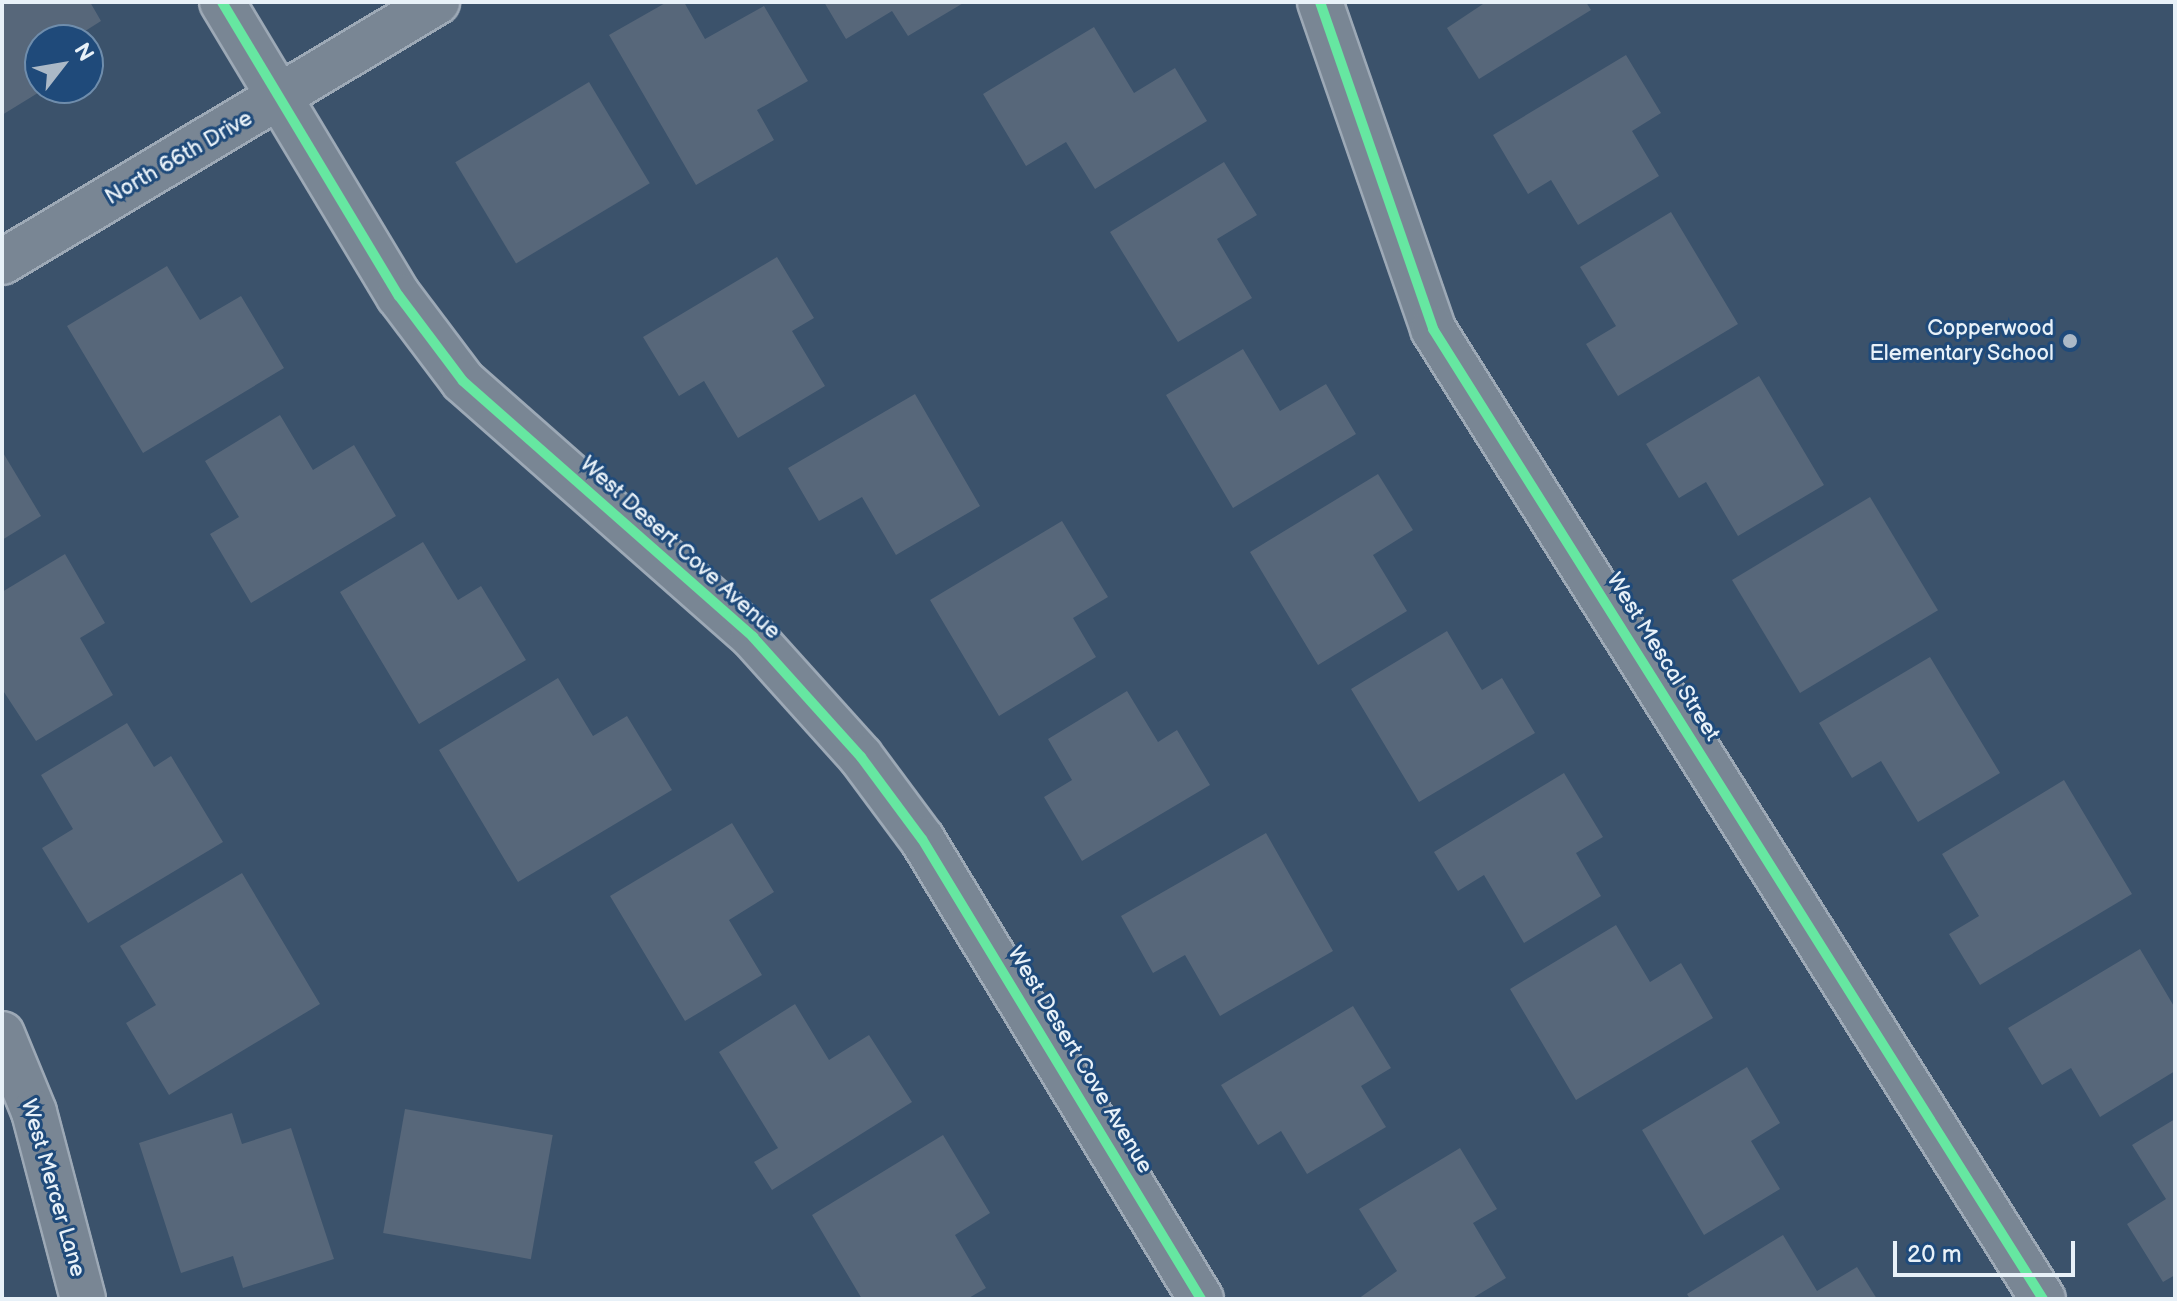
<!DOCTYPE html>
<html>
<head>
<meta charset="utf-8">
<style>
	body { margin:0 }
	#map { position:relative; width:2177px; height:1301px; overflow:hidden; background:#3b526b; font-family:"Balsamiq Sans",sans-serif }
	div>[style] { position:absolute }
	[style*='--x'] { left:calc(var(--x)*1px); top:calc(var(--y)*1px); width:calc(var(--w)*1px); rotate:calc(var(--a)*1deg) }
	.building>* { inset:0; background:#57677a; transform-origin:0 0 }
	.roads { filter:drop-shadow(2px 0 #9da9b6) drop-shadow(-2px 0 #9da9b6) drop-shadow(0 2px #9da9b6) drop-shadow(0 -2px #9da9b6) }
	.street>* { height:44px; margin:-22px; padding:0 22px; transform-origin:22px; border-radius:22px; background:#798694 }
	.cycleway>* { height:10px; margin:-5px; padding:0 5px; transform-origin:5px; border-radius:5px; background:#66e7a1 }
	.dots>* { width:22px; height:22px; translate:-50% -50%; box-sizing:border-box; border:4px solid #1f4a7a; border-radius:50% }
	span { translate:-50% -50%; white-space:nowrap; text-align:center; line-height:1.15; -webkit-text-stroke:6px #1f4a7a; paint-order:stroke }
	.street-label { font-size:22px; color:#e8f1f8 }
	.poi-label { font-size:22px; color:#e8f1f8 }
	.right { translate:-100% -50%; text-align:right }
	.frame { position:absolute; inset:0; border:4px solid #e8f1f8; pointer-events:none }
	.north { position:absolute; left:24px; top:24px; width:80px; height:80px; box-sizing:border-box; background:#1f4a7a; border:2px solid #6f8dac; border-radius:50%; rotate:59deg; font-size:22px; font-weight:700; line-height:32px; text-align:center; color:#e8f1f8 }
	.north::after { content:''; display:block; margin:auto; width:28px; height:36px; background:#abb9c7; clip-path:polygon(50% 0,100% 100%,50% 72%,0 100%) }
	.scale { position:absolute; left:1893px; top:1241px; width:182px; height:36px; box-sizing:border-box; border:4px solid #e8f1f8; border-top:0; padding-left:10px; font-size:24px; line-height:28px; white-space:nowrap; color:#e8f1f8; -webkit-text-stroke:6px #1f4a7a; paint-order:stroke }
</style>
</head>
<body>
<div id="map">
	<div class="building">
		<i style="clip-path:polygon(2px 2px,90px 2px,101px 21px,71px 40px,40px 40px,40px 88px,46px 88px,2px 115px)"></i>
		<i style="clip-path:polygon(667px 2px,684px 2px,705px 39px,764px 6px,808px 81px,757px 110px,774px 140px,696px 185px,609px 35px)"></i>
		<i style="clip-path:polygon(824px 2px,965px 2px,908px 36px,892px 11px,846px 39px)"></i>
		<i style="clip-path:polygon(1486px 2px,1586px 2px,1591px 10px,1479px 79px,1447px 28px)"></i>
		<i style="clip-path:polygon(1094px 27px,1134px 93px,1175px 68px,1207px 121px,1095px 189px,1066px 142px,1026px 166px,983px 94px)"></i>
		<i style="clip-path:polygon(1626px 55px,1661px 113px,1632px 131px,1659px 176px,1578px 225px,1551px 180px,1528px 194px,1493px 135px)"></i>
		<i style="left:589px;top:82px;width:118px;height:156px;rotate:59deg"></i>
		<i style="clip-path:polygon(1224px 162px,1257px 215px,1217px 239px,1252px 298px,1178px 342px,1110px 232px)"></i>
		<i style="clip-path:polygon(1671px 212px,1738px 324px,1618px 396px,1586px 344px,1616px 326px,1580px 267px)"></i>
		<i style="clip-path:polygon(777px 257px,814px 318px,792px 331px,825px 386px,738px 438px,704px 381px,679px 396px,643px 337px)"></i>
		<i style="clip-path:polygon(167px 266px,200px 320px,241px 296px,284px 368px,143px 453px,67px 326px)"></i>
		<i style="clip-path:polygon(1243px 349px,1280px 411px,1326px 384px,1356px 434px,1233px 508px,1166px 395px)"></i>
		<i style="clip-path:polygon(1759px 376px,1824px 485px,1738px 536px,1706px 482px,1679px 498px,1646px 444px)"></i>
		<i style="clip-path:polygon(915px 394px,980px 506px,896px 555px,862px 497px,819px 521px,788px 468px)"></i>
		<i style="clip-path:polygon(280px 415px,313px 470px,354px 445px,396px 516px,251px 603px,210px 534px,239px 517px,205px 461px)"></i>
		<i style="clip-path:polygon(2px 451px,41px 516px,2px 540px)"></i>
		<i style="clip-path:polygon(1378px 474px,1413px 530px,1373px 555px,1407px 611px,1318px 665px,1250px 552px)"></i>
		<i style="left:1870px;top:497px;width:132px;height:161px;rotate:59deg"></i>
		<i style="clip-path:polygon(1062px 521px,1108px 597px,1073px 618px,1096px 657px,999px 716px,930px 600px)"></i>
		<i style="clip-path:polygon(423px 542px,458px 600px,481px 586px,526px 660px,419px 724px,340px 592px)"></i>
		<i style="clip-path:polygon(65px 554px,105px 623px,80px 638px,113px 695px,36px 741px,2px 689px,2px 592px)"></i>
		<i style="clip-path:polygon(1447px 631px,1482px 690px,1502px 678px,1535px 733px,1419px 802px,1351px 689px)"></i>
		<i style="clip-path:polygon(1930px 657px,2000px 773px,1918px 822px,1881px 761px,1852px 778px,1819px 723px)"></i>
		<i style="clip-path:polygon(558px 678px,593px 736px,627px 716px,672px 790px,518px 882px,439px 750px)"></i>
		<i style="clip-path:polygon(1127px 691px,1158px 742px,1177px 730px,1210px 785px,1082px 861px,1044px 797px,1072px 780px,1048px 739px)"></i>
		<i style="clip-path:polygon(127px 723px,154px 767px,171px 756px,223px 842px,88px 923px,42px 848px,73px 829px,41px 775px)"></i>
		<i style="clip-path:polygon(1564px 773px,1603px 837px,1576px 853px,1601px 896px,1524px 943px,1484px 875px,1458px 891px,1434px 852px)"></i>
		<i style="clip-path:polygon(2064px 780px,2132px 894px,1980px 985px,1949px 934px,1979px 916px,1942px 854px)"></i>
		<i style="clip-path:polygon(732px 823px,774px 892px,729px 920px,762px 975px,685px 1021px,610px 896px)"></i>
		<i style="clip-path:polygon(1266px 833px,1333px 951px,1220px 1016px,1185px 955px,1153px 973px,1121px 916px)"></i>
		<i style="clip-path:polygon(242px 873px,320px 1004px,169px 1095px,126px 1023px,156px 1005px,120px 946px)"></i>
		<i style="clip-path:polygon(1616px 925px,1650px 982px,1681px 963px,1713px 1018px,1576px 1100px,1510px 989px)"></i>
		<i style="clip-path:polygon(2140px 949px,2175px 1008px,2175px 1071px,2100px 1117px,2071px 1068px,2042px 1085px,2008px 1028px)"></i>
		<i style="clip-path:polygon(795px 1004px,829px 1060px,869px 1035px,912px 1102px,772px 1190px,754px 1162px,778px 1148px,719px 1052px)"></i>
		<i style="clip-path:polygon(1353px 1006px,1391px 1068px,1361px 1086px,1386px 1127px,1307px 1174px,1281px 1131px,1258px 1145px,1221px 1085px)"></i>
		<i style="clip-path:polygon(1747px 1067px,1780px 1123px,1751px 1141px,1780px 1189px,1704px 1235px,1642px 1130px)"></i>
		<i style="left:405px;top:1109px;width:150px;height:126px;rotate:10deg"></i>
		<i style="clip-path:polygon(232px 1113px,242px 1144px,291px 1128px,334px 1259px,243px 1288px,233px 1256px,181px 1273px,139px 1143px)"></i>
		<i style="clip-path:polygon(2175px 1119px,2175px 1275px,2163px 1282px,2127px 1224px,2166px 1199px,2132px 1145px)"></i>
		<i style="clip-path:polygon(943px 1135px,990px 1213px,955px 1235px,986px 1288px,967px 1299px,862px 1299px,812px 1215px)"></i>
		<i style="clip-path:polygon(1460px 1148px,1497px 1209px,1473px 1223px,1506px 1278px,1471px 1299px,1358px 1299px,1397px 1271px,1359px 1209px)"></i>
		<i style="clip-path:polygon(1783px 1235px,1817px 1291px,1857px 1267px,1877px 1299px,1690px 1299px,1687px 1294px)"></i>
	</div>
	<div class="roads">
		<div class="street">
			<i style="--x:222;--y:2;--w:343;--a:59"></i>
			<i style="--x:399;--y:296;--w:106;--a:53"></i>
			<i style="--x:463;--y:381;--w:387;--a:41.4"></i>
			<i style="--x:753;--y:637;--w:161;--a:48"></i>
			<i style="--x:861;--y:757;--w:102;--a:53.4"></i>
			<i style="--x:922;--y:839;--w:538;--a:58.76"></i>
			<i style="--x:1320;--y:2;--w:346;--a:70.9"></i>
			<i style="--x:1433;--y:329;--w:1146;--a:57.84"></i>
			<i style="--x:2;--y:262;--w:507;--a:-30.87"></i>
			<i style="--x:2;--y:1034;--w:84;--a:67.7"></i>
			<i style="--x:34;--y:1112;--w:193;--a:75.3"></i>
		</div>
	</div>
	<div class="cycleway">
		<i style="--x:222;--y:2;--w:343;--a:59"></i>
		<i style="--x:399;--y:296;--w:106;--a:53"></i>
		<i style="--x:463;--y:381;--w:387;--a:41.4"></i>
		<i style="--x:753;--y:637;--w:161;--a:48"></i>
		<i style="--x:861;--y:757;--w:102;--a:53.4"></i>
		<i style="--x:922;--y:839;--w:538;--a:58.76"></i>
		<i style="--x:1320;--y:2;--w:346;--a:70.9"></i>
		<i style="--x:1433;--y:329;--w:1146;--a:57.84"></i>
	</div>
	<div class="dots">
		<i style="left:2070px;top:341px;background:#abb9c7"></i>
	</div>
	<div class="street-label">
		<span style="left:179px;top:158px;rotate:-30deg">North 66th Drive</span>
		<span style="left:680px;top:548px;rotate:42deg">West Desert Cove Avenue</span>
		<span style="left:1663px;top:657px;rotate:58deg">West Mescal Street</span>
		<span style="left:1080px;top:1060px;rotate:59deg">West Desert Cove Avenue</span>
		<span style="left:53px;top:1188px;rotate:74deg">West Mercer Lane</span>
	</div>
	<div class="poi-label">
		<span class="right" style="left:2054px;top:341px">Copperwood<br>Elementary School</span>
	</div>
	<div class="frame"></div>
	<div class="north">N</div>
	<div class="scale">20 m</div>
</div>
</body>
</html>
